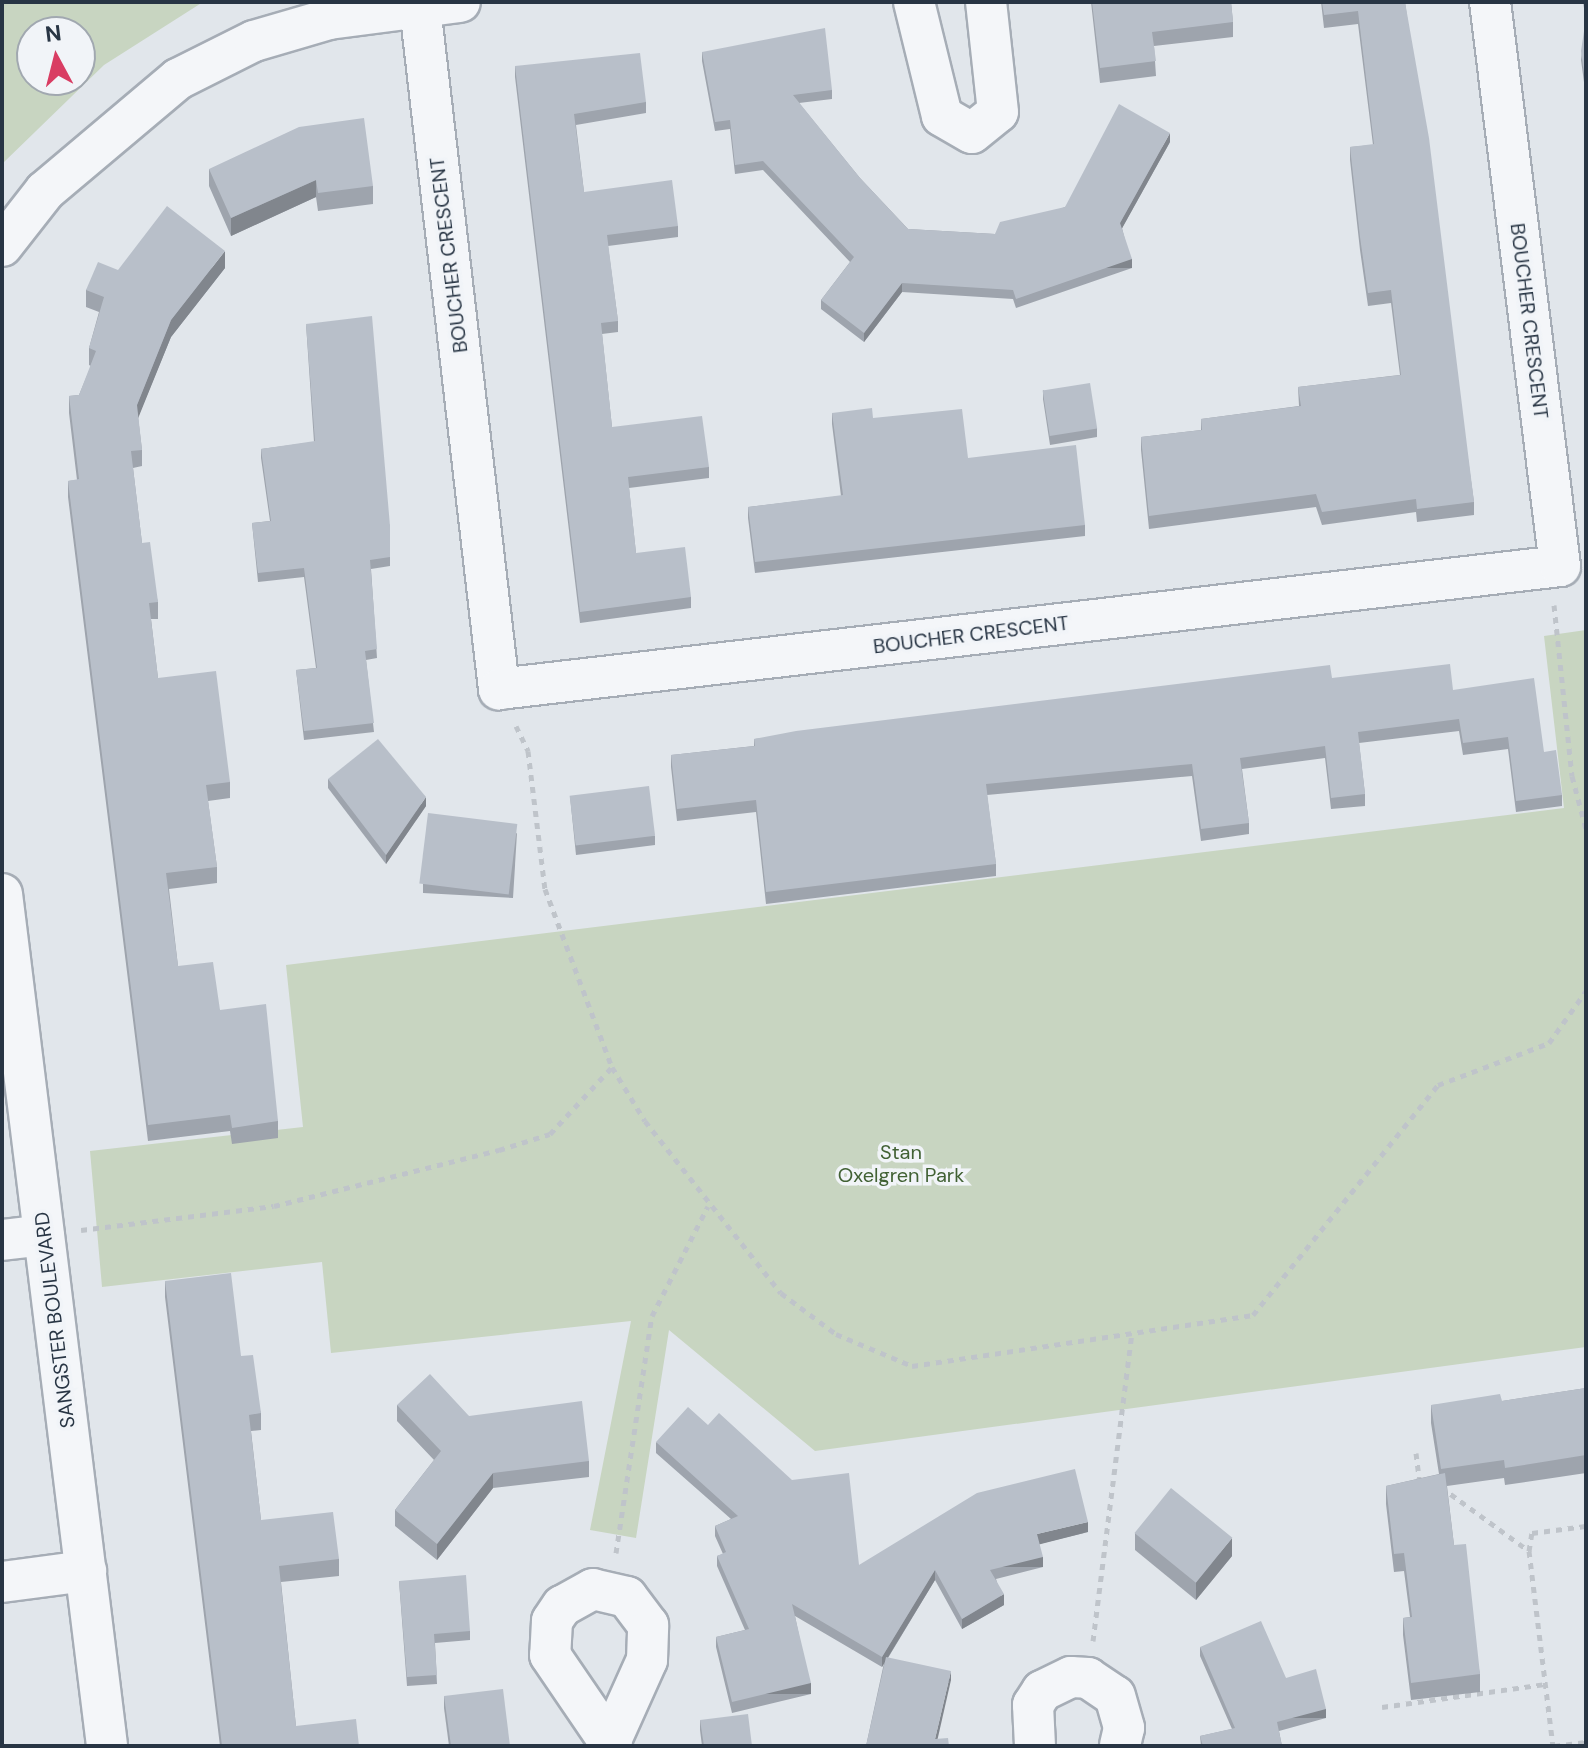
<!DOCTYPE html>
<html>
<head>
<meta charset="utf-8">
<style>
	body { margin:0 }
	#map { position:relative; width:1588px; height:1748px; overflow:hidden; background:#e1e6eb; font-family:"DM Sans",sans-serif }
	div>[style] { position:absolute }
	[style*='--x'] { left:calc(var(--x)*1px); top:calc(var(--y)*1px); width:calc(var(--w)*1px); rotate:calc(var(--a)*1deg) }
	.green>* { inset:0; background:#c8d5c1 }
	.path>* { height:5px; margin-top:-2.5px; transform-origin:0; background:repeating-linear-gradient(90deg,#bfc4ca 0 6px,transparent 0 12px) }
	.roads { filter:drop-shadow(2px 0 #a6adb6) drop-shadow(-2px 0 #a6adb6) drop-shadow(0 2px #a6adb6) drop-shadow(0 -2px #a6adb6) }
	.minor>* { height:40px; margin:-20px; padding:0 20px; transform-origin:20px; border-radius:20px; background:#f4f6f9 }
	.wall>* { inset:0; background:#9ea4ad }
	.shaded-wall>* { inset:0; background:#81868d; transform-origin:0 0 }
	.building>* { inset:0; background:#b8bfc9; transform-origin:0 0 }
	span { translate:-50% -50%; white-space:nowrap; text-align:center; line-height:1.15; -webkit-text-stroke:7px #f1f4f8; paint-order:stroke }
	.street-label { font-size:20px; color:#283544 }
	.park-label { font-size:20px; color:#416134 }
	.frame { position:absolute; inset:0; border:4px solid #283544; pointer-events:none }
	.north { position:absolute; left:16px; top:16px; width:80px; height:80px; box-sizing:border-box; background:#f1f4f8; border:2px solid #a1a8b0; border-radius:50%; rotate:353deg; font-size:22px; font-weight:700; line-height:32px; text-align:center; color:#283544 }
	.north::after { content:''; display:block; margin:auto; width:28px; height:36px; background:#d93d63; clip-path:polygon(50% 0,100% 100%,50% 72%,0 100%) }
</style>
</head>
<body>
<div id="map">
	<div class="green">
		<i style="clip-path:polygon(evenodd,2px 2px,203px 2px,104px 65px,2px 164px,2px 2px,32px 32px,80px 32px,80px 80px,32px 80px,32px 32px)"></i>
		<i style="clip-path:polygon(1586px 630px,1586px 1347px,815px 1451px,669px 1330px,636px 1538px,590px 1530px,631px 1321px,331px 1353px,322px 1262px,102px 1287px,90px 1151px,303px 1127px,286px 965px,1564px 808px,1544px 636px)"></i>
	</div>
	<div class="path">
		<i style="--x:1554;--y:605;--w:172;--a:84"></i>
		<i style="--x:1572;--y:776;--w:55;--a:75.2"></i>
		<i style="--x:516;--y:726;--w:28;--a:64"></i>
		<i style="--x:528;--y:751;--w:139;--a:83"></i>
		<i style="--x:545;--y:889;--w:190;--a:69.4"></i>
		<i style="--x:612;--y:1067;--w:63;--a:58.6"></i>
		<i style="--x:645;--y:1121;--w:219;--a:51.7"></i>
		<i style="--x:781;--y:1293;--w:69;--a:36.7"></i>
		<i style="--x:836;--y:1334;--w:82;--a:22.8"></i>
		<i style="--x:912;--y:1366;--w:345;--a:-8.5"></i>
		<i style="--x:1253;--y:1315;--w:295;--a:-51.2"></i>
		<i style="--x:1438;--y:1085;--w:119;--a:-20.7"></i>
		<i style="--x:1549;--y:1043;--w:64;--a:-54.6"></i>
		<i style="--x:81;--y:1230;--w:194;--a:-7.1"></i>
		<i style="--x:274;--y:1206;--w:232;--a:-14"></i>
		<i style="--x:499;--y:1150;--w:53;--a:-17.4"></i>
		<i style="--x:550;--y:1134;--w:91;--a:-47.2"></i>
		<i style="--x:1416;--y:1453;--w:32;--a:83"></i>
		<i style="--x:1441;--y:1487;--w:109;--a:36"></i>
		<i style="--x:1529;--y:1551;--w:196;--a:83"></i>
		<i style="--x:1529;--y:1551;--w:18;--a:-81"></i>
		<i style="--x:1532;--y:1533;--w:54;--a:-7.4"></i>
		<i style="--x:616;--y:1553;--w:240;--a:-81.4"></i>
		<i style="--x:652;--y:1316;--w:123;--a:-63"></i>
		<i style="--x:1093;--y:1641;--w:309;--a:-82.8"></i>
		<i style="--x:1382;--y:1707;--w:166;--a:-8"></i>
		<i style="--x:1554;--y:1746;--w:32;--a:-7"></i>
	</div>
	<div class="roads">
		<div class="minor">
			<i style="--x:914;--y:2;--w:117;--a:76.2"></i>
			<i style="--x:942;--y:116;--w:34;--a:30"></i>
			<i style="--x:972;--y:133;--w:33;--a:-39"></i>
			<i style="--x:998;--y:112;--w:111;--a:-96.2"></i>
			<i style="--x:420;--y:7;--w:687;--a:83.39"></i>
			<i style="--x:499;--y:689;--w:1068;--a:-6.61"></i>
			<i style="--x:1560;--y:566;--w:568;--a:-97.07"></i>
			<i style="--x:2;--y:246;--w:70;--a:-52"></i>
			<i style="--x:45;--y:191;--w:174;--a:-40.1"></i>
			<i style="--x:178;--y:79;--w:85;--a:-26.6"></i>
			<i style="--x:254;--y:41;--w:78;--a:-16.3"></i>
			<i style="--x:329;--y:19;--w:132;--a:-7.4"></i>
			<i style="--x:2;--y:894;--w:858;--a:82.97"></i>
			<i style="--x:2;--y:1240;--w:42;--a:-6.8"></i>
			<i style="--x:2;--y:1582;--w:85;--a:-7.5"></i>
			<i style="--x:611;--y:1740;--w:88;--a:-65.8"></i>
			<i style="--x:647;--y:1660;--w:35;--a:-88"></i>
			<i style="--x:648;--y:1625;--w:35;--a:-127"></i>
			<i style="--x:627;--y:1597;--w:35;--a:-167"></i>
			<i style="--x:593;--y:1589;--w:35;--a:151"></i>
			<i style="--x:562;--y:1606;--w:18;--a:124"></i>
			<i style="--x:552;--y:1621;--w:34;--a:93"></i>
			<i style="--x:550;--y:1655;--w:110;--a:55.7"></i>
			<i style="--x:1035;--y:1746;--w:41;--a:-92.8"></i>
			<i style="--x:1033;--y:1705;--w:17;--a:-57"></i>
			<i style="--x:1042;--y:1691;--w:32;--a:-26"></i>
			<i style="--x:1071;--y:1677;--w:17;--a:3"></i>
			<i style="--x:1088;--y:1678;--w:32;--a:34"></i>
			<i style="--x:1115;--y:1696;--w:33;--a:74"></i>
			<i style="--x:1124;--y:1728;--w:18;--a:103"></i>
		</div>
	</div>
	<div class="wall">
		<i style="clip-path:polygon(1091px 2px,1231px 2px,1233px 22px,1233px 37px,1154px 46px,1156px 76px,1100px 83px)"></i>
		<i style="clip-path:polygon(1321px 2px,1405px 2px,1474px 502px,1474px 515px,1417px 522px,1416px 512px,1322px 525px,1316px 507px,1149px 529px,1141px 450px,1141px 437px,1201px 430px,1201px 419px,1299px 406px,1298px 387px,1400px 375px,1391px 303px,1368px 306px,1360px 250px,1350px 160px,1350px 147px,1373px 145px,1358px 24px,1324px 28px)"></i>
		<i style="clip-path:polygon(1583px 2px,1586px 2px,1586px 97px,1581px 60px,1586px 21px)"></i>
		<i style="clip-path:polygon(702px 52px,832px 90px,832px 99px,799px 103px,860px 178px,908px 229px,995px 234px,1065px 207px,1170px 142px,1122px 228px,1132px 268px,1016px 308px,1013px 299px,902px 292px,864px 342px,821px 309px,821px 300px,850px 262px,763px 170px,735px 174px,730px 129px,715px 131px,702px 61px)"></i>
		<i style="clip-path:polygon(515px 66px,646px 102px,646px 113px,576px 125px,584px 192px,678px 226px,678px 237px,608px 246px,618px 321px,618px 332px,602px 334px,612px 427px,709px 467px,709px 478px,629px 488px,636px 553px,691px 597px,691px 608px,580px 623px,515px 77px)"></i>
		<i style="clip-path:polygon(209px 169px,373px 186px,373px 204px,318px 211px,316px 197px,231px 236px,209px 186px)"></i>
		<i style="clip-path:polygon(225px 268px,171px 337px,138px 417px,142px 450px,142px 466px,133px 468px,142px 543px,158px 602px,158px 619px,151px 619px,158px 678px,230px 782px,230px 798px,208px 801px,217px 867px,217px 883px,169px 889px,178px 966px,220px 1010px,278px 1121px,278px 1138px,232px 1144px,230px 1131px,148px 1141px,68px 497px,68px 481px,77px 480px,69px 413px,69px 396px,79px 395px,91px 366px,89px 365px,89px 348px,99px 312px,86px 307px,86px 290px,118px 270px)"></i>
		<i style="clip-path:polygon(306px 324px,390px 526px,390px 566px,371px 569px,377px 658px,366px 660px,374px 732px,304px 740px,296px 670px,316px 668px,304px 577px,258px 582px,252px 523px,270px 521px,261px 458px,261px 449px,314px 442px)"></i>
		<i style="clip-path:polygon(1043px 390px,1097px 428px,1097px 437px,1050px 445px,1043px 399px)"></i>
		<i style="clip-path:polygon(832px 413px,873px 418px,968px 458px,1085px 525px,1085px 536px,755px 573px,748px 518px,748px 507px,841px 496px,832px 424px)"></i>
		<i style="clip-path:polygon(1332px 678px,1453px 690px,1544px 752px,1562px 795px,1562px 806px,1516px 812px,1508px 749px,1463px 755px,1459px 731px,1359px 743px,1365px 794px,1365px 806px,1331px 809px,1325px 758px,1242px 769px,1249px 823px,1249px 834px,1201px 841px,1192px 776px,987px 795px,996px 864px,996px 876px,766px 904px,756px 812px,677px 821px,671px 767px,671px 755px,754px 746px,754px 739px)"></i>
		<i style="clip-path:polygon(328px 779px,426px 806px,386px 864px,328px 788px)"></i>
		<i style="clip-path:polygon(570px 796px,655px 836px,655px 845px,576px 855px)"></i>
		<i style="clip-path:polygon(517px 833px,513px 898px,423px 893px,423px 884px)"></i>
		<i style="clip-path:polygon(165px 1281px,241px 1356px,261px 1413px,261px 1430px,251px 1431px,261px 1520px,339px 1559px,339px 1576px,281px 1582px,296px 1726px,359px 1746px,220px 1746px,165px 1297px)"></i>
		<i style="clip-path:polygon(1586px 1388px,1586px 1473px,1505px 1485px,1504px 1478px,1447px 1486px,1454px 1545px,1480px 1674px,1480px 1692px,1411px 1700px,1403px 1635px,1403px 1618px,1410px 1617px,1404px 1571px,1394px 1572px,1386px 1504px,1386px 1486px,1439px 1474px,1431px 1423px,1431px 1405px,1502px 1401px)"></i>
		<i style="clip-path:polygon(397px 1405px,469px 1416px,589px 1461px,589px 1477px,493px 1488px,437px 1560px,395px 1526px,395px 1510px,434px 1460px,397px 1421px)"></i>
		<i style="clip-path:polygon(656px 1442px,859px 1565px,1088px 1532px,1039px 1544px,1043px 1567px,996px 1579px,1004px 1605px,962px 1629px,935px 1580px,888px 1658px,951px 1680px,866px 1746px,884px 1663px,882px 1667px,795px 1616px,811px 1694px,732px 1713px,716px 1647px,716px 1637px,745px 1630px,717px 1566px,717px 1556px,723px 1554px,715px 1536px,715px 1526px,731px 1519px,656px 1453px)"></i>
		<i style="clip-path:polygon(1135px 1533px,1232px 1556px,1196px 1600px,1135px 1550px)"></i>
		<i style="clip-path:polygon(399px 1581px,470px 1631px,470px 1640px,435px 1643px,437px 1684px,407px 1686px)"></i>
		<i style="clip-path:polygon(1200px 1647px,1286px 1678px,1326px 1718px,1279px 1731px,1282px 1746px,1201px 1746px,1200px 1736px,1232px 1729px,1200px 1656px)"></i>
		<i style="clip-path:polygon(444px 1696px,510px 1746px,449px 1746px,444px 1708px)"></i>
		<i style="clip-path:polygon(700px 1720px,752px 1746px,702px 1746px,700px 1730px)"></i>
	</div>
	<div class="shaded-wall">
		<i style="clip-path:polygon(1170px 133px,1170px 142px,1120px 232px,1120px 223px)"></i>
		<i style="clip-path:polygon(316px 180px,316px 197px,231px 236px,231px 218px)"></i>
		<i style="clip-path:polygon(225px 251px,225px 268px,171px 337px,137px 421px,137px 405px,171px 320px)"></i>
		<i style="left:1132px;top:259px;width:9px;height:123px;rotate:90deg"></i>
		<i style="clip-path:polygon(902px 283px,902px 292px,864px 342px,864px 333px)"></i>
		<i style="clip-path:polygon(426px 797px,426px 806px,386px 864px,386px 855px)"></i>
		<i style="clip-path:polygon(493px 1473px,493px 1488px,437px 1560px,437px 1544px)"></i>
		<i style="clip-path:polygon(1088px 1522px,1088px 1532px,1037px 1545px,1037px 1534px)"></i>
		<i style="clip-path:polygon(1232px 1538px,1232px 1556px,1196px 1600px,1196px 1582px)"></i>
		<i style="left:1043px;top:1557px;width:10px;height:55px;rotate:90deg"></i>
		<i style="clip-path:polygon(935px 1570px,935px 1580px,882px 1667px,882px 1657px)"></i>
		<i style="clip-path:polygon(1004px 1594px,1004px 1605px,962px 1629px,962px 1619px)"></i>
		<i style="clip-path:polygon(951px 1671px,951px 1680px,936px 1746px,935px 1739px)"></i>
		<i style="left:811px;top:1683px;width:11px;height:81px;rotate:90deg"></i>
		<i style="left:1326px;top:1709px;width:9px;height:51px;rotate:90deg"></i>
	</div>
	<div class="building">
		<i style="clip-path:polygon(1092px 2px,1231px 2px,1233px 22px,1152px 32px,1156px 61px,1100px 68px)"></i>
		<i style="clip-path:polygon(1322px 2px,1405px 2px,1429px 138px,1474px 502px,1417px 509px,1416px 499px,1322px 512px,1316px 494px,1149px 516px,1141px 437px,1202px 430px,1201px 419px,1301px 406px,1298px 387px,1401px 375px,1391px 290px,1368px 293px,1360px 237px,1350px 147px,1374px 144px,1358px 11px,1324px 15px)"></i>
		<i style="clip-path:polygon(1586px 18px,1586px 88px,1581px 51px)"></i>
		<i style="clip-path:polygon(825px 28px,832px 90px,793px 95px,860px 178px,908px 229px,995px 234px,1000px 222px,1065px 207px,1119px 104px,1170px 133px,1120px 223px,1132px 259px,1016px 299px,1013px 290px,902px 283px,864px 333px,821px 300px,854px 257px,763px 161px,735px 165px,730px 120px,715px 122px,702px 52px)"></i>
		<i style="clip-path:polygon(640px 53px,646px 102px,574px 114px,584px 192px,672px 180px,678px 226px,607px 235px,618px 321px,601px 323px,612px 427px,702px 416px,709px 467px,628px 477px,636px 553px,685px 547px,691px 597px,580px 612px,515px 66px)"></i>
		<i style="clip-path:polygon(364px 118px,373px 186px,318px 193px,316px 180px,231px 218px,209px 169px,299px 127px)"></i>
		<i style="clip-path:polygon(167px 206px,225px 251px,171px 320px,137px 405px,142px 450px,131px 451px,142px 543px,150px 542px,158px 602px,149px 603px,158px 678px,216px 671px,230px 782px,206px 785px,217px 867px,166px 873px,178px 966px,213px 962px,220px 1010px,266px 1004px,278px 1121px,232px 1128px,230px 1115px,148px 1125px,68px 481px,79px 479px,69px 396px,79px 395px,96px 351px,89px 348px,104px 297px,86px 290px,98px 262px,118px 270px)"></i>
		<i style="clip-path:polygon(372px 316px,390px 526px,390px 557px,370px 560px,377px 649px,365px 651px,374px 723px,304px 731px,296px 670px,317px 668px,304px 568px,258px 573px,252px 523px,271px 521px,261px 449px,315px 441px,306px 324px)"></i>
		<i style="left:1090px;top:383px;width:46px;height:48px;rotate:81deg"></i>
		<i style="clip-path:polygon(872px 408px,873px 418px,962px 409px,968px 458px,1076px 445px,1085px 525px,755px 562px,748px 507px,843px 495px,832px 413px)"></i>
		<i style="clip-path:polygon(1450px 664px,1453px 690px,1534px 678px,1544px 752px,1556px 750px,1562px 795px,1516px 801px,1508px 737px,1463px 743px,1459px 719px,1358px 732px,1365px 794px,1331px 798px,1325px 746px,1240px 758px,1249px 823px,1201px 829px,1192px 764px,986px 784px,996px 864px,766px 892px,756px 800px,677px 809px,671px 755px,755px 746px,754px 739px,796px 731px,1330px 665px,1332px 678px)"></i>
		<i style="clip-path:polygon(378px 739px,426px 797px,386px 855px,328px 779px)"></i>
		<i style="left:649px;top:786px;width:50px;height:80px;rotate:83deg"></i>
		<i style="left:428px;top:813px;width:90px;height:71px;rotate:7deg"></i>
		<i style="clip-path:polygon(231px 1273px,241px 1356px,253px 1355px,261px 1413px,249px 1415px,261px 1520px,333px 1512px,339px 1559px,279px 1566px,296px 1726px,356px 1719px,359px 1746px,222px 1746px,165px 1281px)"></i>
		<i style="clip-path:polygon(430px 1374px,469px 1416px,582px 1401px,589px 1461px,493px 1473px,437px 1544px,395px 1510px,441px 1451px,397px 1405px)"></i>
		<i style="clip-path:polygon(1586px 1388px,1586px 1455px,1505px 1468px,1504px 1460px,1441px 1469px,1431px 1405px,1500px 1394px,1502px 1401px)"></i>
		<i style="clip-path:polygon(688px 1407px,708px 1425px,719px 1413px,792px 1480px,849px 1473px,859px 1565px,977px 1493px,1075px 1469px,1088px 1522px,1037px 1534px,1043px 1557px,990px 1570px,1004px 1594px,962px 1619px,935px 1570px,882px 1657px,792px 1604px,811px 1683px,732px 1702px,716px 1637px,749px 1629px,717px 1556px,726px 1552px,715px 1526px,738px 1516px,656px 1442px)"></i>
		<i style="clip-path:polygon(1445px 1473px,1454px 1545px,1466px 1544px,1480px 1674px,1411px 1683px,1403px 1618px,1412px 1617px,1404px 1553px,1394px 1554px,1386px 1486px)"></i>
		<i style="left:1171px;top:1488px;width:79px;height:58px;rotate:39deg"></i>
		<i style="clip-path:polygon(466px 1575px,470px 1631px,434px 1634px,437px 1675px,407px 1677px,399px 1581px)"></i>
		<i style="clip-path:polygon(1261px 1621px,1286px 1678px,1316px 1669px,1326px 1709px,1277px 1722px,1282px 1746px,1203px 1746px,1200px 1736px,1235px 1728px,1200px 1647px)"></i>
		<i style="clip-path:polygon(886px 1657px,951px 1671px,935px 1739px,948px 1738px,949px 1746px,866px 1746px)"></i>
		<i style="clip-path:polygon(503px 1689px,510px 1746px,451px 1746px,444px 1696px)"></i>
		<i style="clip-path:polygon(748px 1714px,752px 1746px,704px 1746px,700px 1720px)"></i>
	</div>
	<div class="street-label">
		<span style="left:449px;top:255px;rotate:-97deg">BOUCHER CRESCENT</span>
		<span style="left:1529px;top:321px;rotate:83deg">BOUCHER CRESCENT</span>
		<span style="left:971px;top:635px;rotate:-7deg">BOUCHER CRESCENT</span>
		<span style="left:55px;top:1320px;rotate:-97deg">SANGSTER BOULEVARD</span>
	</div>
	<div class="park-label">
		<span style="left:901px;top:1164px">Stan<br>Oxelgren Park</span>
	</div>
	<div class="frame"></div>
	<div class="north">N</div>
</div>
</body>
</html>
